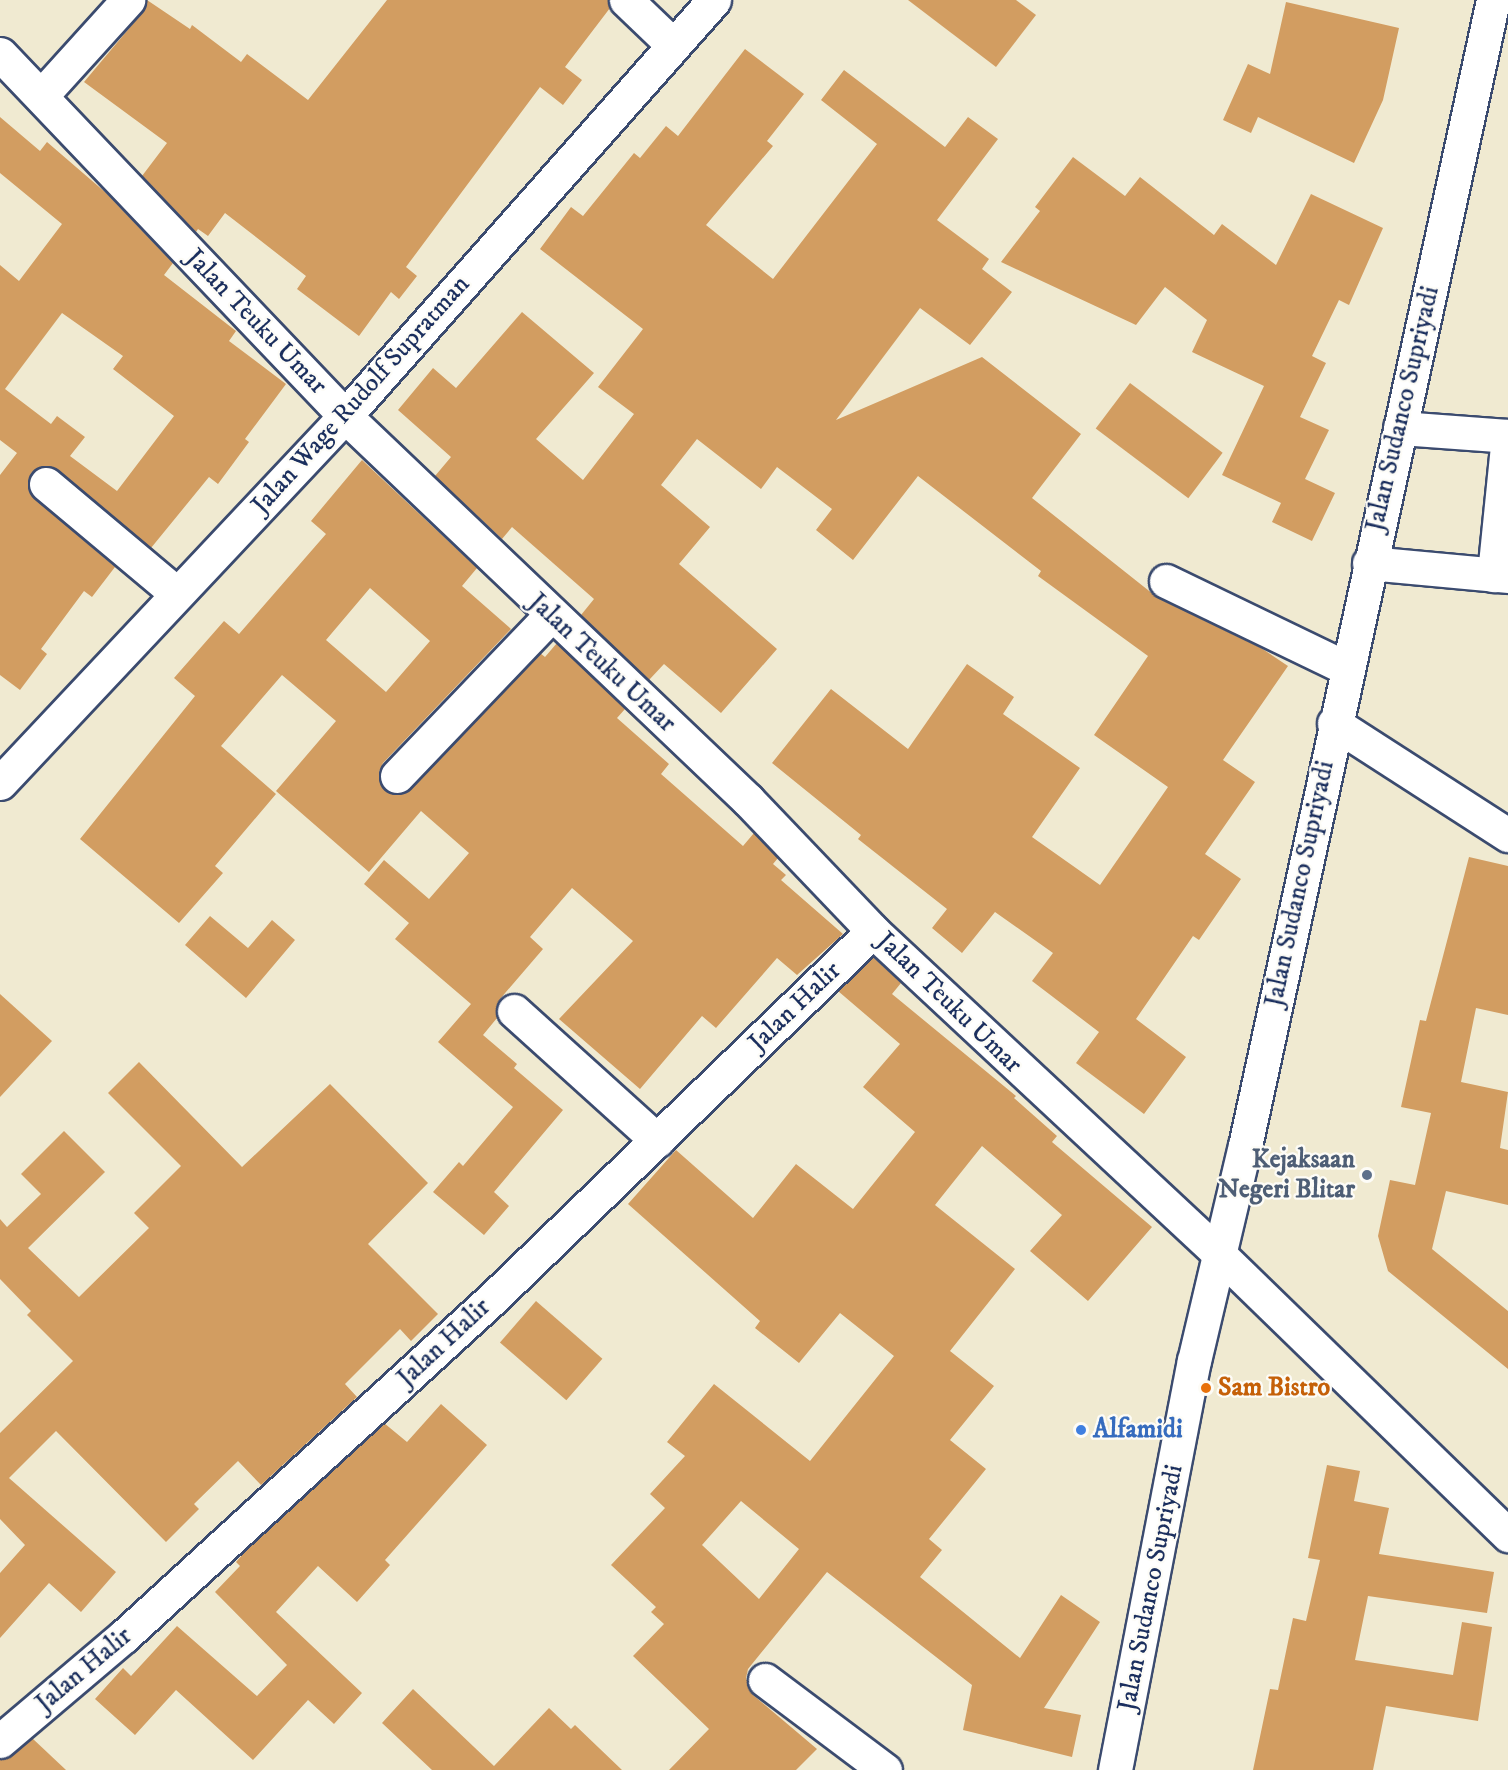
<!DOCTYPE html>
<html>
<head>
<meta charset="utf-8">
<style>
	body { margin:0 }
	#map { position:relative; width:1508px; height:1770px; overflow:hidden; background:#f0ead1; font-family:"IM FELL DW Pica",serif }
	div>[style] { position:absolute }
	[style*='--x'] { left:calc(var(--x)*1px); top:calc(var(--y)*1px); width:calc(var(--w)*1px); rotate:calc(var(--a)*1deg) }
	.building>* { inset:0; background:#d29d61; transform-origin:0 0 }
	.roads { filter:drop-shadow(2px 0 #3b4b6f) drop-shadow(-2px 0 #3b4b6f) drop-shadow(0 2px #3b4b6f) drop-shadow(0 -2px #3b4b6f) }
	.minor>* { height:33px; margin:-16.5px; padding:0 16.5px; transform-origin:16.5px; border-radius:16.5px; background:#fff }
	.major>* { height:33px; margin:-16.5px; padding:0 16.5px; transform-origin:16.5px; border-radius:16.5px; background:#fff }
	.dots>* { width:16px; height:16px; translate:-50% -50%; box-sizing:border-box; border:3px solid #fdfcf7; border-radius:50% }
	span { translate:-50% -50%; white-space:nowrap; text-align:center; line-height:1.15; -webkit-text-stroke:4.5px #fdfcf7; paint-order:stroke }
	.street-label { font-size:26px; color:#1b2f5e }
	.service-label { font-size:26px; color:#4e5e75; font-weight:700 }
	.right { translate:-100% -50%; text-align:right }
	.food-label { font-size:26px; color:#c56008; font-weight:700 }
	.left { translate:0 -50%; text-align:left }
	.shop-label { font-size:26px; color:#366cbe; font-weight:700 }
</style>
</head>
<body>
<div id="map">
	<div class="building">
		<i style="clip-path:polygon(147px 0,190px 29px,192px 25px,241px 62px,247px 54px,308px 100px,387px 0,608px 0,610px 8px,565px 67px,582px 80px,563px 105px,540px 87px,406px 267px,417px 276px,399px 299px,391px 292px,359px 336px,297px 289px,306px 276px,225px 213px,208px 236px,198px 229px,196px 232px,142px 176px,167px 143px,84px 82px,142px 13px)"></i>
		<i style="clip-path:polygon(908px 0,1016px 0,1036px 15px,996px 67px)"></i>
		<i style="clip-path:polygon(1286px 2px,1399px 28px,1383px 100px,1354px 163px,1258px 117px,1251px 133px,1223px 120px,1248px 64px,1270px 74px)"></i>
		<i style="clip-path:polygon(745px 49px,804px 94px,767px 141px,773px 146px,706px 225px,773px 279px,877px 144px,821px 100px,844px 70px,945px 147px,968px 117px,998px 139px,937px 220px,989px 259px,982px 269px,1012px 292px,970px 345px,920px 308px,836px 420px,982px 357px,1081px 434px,1032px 498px,1158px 598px,1261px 648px,1288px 666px,1223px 760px,1255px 782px,1205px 854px,1241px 879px,1199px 940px,1193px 936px,1136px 1019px,1186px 1057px,1144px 1114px,1076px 1063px,1099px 1032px,1032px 981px,1053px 953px,995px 912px,962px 953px,932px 928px,947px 909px,858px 839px,861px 835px,772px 763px,831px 689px,908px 749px,967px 664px,1014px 697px,1003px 714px,1080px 768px,1032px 837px,1100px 885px,1168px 787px,1094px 735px,1148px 656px,1038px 576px,1041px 571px,918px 476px,853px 560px,816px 530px,832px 509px,777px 467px,761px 489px,697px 439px,661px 485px,710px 527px,679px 564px,777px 649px,721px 713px,664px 664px,649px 680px,581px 615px,594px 599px,512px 527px,502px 539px,435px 476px,451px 457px,398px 410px,433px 368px,456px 388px,522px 312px,594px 373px,536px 439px,583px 480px,634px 414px,598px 387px,643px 329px,540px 249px,571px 207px,583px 216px,634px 153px,640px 158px,666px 126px,678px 136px)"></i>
		<i style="clip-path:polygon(evenodd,0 117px,40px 151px,47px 142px,105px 192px,173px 263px,164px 275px,236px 331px,229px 341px,286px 384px,245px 439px,249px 442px,218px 484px,209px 477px,151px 548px,58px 470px,49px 466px,32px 472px,28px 481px,34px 498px,115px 567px,92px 597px,84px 591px,41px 649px,47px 654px,20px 690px,0 675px,0 475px,17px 453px,0 440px,0 265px,19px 281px,62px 224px,0 173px,0 117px,62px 313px,123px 356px,113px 369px,174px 416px,117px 491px,70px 456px,85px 437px,57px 416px,51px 424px,5px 389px,62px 313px)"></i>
		<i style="clip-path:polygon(1073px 157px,1125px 196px,1140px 177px,1214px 235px,1222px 224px,1276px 265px,1311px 194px,1383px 228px,1349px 305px,1339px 300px,1312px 356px,1326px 363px,1300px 417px,1329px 430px,1305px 479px,1335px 493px,1312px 541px,1272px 522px,1281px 503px,1222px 475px,1264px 386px,1192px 352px,1207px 320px,1165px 287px,1136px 325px,1001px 262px,1040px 211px,1035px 207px)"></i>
		<i style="left:1130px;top:383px;width:116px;height:57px;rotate:37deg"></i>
		<i style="clip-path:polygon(evenodd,362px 460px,477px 568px,462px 586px,511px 629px,383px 763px,379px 772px,384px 789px,393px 794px,411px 789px,540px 653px,545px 657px,557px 643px,625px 709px,617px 718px,669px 764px,661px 774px,743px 846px,754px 833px,778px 858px,773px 864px,786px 875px,781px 880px,843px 934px,797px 975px,777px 958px,716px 1028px,702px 1016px,640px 1089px,559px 1019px,633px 941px,572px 888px,530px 937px,543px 949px,500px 999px,497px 1018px,483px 1035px,517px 1064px,514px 1068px,563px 1110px,494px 1192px,509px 1206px,484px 1235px,433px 1192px,459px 1162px,463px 1166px,513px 1107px,438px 1042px,471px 1004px,395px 939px,409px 923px,364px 884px,384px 860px,429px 899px,469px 853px,421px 811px,369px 872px,276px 791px,336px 721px,282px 675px,221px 746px,276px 794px,215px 866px,223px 873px,179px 923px,80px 839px,195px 696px,174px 678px,224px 621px,239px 634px,326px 534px,311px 521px,362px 460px,370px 588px,430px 641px,386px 692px,326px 640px,370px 588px)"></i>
		<i style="clip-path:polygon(1469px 857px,1508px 866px,1508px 1015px,1476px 1008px,1461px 1082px,1508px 1092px,1500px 1148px,1508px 1150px,1508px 1205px,1446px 1191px,1432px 1249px,1508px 1311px,1508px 1369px,1388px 1271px,1378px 1236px,1390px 1180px,1415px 1185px,1431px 1113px,1401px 1107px,1420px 1020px,1426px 1021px)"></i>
		<i style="clip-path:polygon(210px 916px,248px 948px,272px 920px,295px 940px,246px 998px,185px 945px)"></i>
		<i style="clip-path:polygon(evenodd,873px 957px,901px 983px,892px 994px,1016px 1096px,1014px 1098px,1057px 1136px,1052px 1142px,1152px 1227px,1088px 1301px,1030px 1251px,1062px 1215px,982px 1146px,935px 1205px,1015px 1269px,950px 1351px,994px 1386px,950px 1440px,986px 1469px,929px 1539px,942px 1550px,920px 1577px,1020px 1658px,1061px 1595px,1100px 1622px,1044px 1708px,1081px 1715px,1072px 1757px,963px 1730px,972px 1685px,827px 1572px,748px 1669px,746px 1678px,753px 1695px,817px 1749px,796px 1770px,669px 1770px,709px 1729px,633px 1656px,664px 1624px,651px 1612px,656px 1607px,611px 1565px,665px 1508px,650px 1494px,685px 1456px,667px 1442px,714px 1384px,810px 1461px,894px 1356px,840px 1313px,799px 1363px,755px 1328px,760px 1321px,628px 1204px,676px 1150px,753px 1218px,796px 1164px,853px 1209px,915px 1132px,863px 1087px,900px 1044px,838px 991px,873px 957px,741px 1501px,799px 1549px,759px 1599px,702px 1545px,741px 1501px)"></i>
		<i style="clip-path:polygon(0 994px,52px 1041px,0 1097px)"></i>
		<i style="clip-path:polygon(139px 1062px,242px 1167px,330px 1084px,428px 1183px,368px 1244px,438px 1314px,411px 1341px,400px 1329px,345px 1384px,357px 1397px,261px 1485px,238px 1461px,194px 1504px,199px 1509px,166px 1542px,56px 1431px,9px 1478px,116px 1572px,81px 1612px,49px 1583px,0 1638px,0 1573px,25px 1545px,0 1519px,0 1433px,73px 1361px,27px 1315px,31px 1311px,0 1279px,0 1219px,7px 1227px,41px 1194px,21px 1174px,64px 1131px,105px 1172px,28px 1248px,79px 1297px,149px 1228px,134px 1213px,181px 1166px,108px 1093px)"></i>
		<i style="left:536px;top:1301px;width:88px;height:55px;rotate:41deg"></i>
		<i style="clip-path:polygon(441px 1404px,487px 1445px,385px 1560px,390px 1565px,357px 1602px,318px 1566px,276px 1612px,362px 1693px,334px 1724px,308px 1700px,253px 1760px,176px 1690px,135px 1735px,95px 1699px,123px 1668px,131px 1676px,177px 1626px,257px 1696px,287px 1665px,215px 1592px,240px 1566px,236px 1562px,251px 1545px,384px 1423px,407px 1442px)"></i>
		<i style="clip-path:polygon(1327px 1465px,1360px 1471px,1354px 1501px,1389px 1508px,1379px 1554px,1494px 1572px,1487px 1613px,1368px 1596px,1355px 1660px,1453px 1675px,1462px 1622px,1492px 1627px,1478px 1721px,1386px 1706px,1373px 1770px,1253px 1770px,1270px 1689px,1278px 1690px,1293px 1618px,1306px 1621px,1320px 1560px,1308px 1558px)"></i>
		<i style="clip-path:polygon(413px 1689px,494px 1766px,549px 1708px,571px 1729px,575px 1725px,622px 1770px,432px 1770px,382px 1723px)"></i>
		<i style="clip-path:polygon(32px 1738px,66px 1770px,0 1770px,0 1759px,12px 1755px)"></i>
	</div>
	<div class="roads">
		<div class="minor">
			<i style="--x:626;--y:0;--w:65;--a:43.8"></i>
			<i style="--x:0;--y:54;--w:500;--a:46.38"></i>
			<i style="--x:345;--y:416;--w:557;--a:43.62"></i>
			<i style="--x:748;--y:800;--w:181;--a:46.3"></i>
			<i style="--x:873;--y:931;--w:475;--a:43"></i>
			<i style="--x:41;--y:96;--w:130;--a:-47.8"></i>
			<i style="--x:1400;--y:428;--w:108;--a:4.2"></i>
			<i style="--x:1508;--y:436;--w:140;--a:95.8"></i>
			<i style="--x:46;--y:484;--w:171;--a:40"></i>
			<i style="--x:1369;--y:563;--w:140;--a:5.3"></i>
			<i style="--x:1166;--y:581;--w:200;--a:25.8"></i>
			<i style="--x:1334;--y:723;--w:207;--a:32.8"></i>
			<i style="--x:397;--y:776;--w:223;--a:-46.3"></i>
			<i style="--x:0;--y:783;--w:504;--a:-46.77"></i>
			<i style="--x:345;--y:416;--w:556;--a:-48.43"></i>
			<i style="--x:514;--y:1011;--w:193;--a:42.1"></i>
			<i style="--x:765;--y:1680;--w:150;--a:36.9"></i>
			<i style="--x:0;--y:1741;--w:162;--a:-40.3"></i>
			<i style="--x:124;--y:1636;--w:500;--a:-42.49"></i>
			<i style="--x:493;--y:1298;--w:528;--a:-44"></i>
		</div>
		<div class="major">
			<i style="--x:1220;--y:1255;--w:402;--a:44.2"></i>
			<i style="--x:1115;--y:1770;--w:417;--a:-79.1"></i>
			<i style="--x:1194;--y:1361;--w:221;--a:-76.7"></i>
			<i style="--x:1245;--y:1146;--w:1173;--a:-77.79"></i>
		</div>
	</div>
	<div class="dots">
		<i style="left:1367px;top:1175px;background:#5c6f8a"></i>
		<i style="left:1206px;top:1388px;background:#e8710a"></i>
		<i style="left:1081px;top:1430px;background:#3f7fe0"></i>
	</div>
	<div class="street-label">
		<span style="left:256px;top:322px;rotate:46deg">Jalan Teuku Umar</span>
		<span style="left:361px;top:395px;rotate:-48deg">Jalan Wage Rudolf Supratman</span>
		<span style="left:1403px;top:409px;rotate:-77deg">Jalan Sudanco Supriyadi</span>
		<span style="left:602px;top:663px;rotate:43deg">Jalan Teuku Umar</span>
		<span style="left:1300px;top:884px;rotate:-78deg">Jalan Sudanco Supriyadi</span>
		<span style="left:949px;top:1003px;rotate:44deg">Jalan Teuku Umar</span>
		<span style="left:795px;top:1007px;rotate:-44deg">Jalan Halir</span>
		<span style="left:444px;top:1343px;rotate:-43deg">Jalan Halir</span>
		<span style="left:1151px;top:1588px;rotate:-79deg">Jalan Sudanco Supriyadi</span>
		<span style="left:84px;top:1670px;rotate:-40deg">Jalan Halir</span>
	</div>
	<div class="service-label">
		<span class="right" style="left:1355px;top:1175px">Kejaksaan<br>Negeri Blitar</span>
	</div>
	<div class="food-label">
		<span class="left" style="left:1218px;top:1388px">Sam Bistro</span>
	</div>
	<div class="shop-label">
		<span class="left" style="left:1093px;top:1430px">Alfamidi</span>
	</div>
</div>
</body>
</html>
